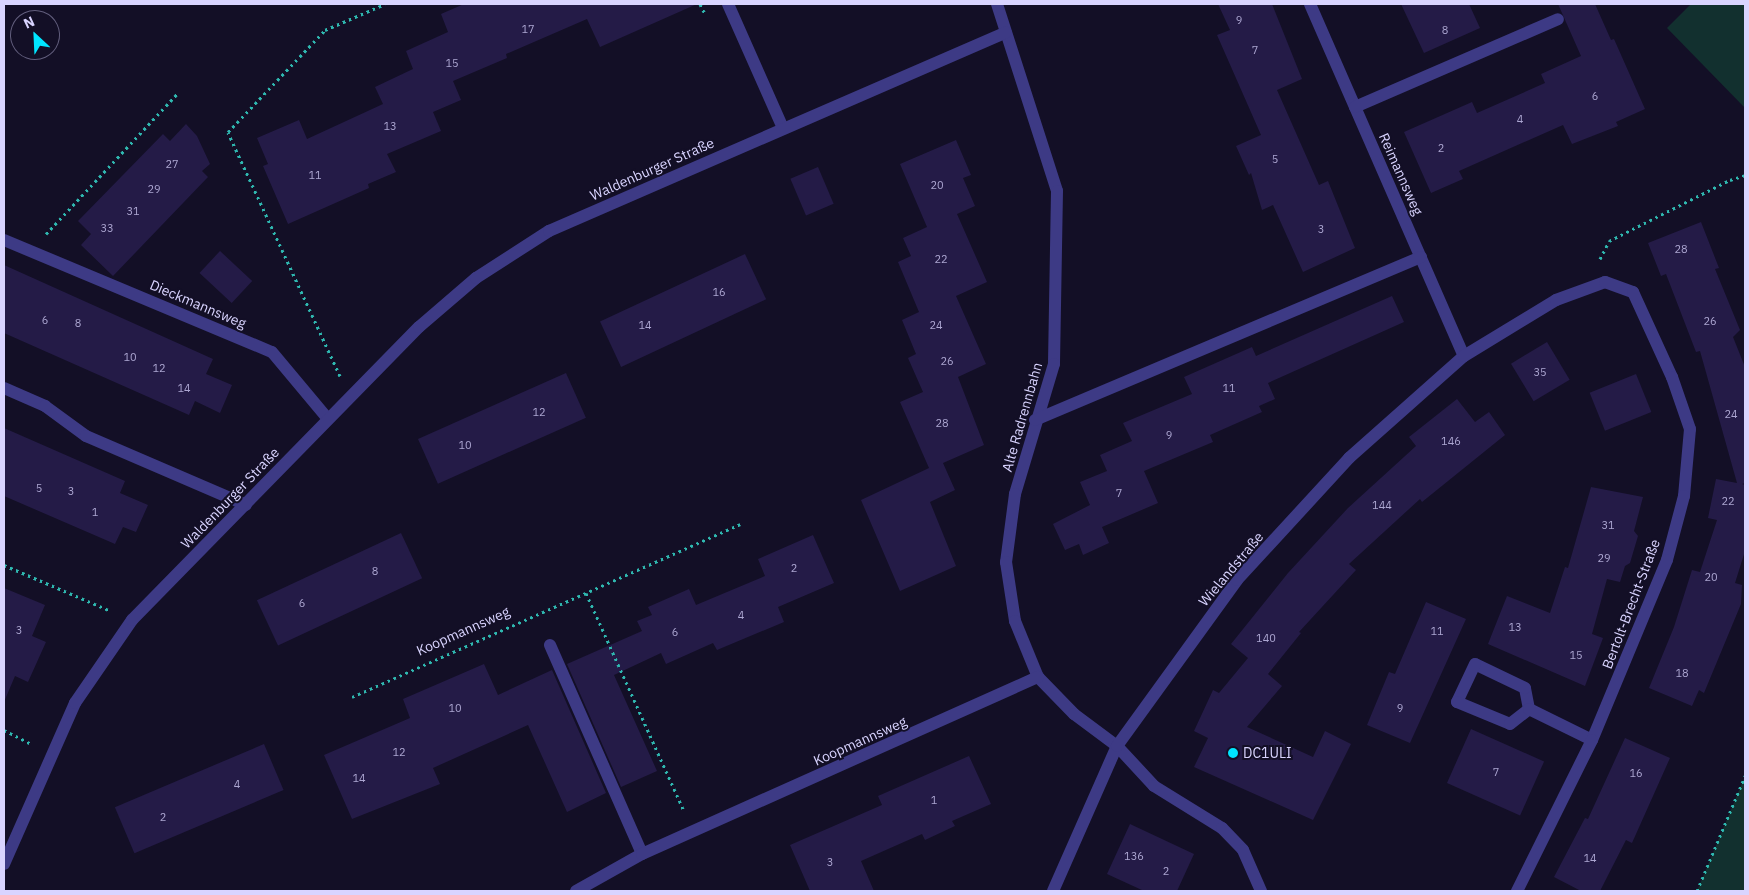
<!DOCTYPE html>
<html>
<head>
<meta charset="utf-8">
<style>
	body { margin:0 }
	#map { position:relative; width:1749px; height:895px; overflow:hidden; background:#130f26; font-family:"IBM Plex Sans",sans-serif }
	div>[style] { position:absolute }
	[style*='--x'] { left:calc(var(--x)*1px); top:calc(var(--y)*1px); width:calc(var(--w)*1px); rotate:calc(var(--a)*1deg) }
	.green>* { inset:0; background:#12302f }
	.building>* { inset:0; background:#241b47; transform-origin:0 0 }
	.path>* { height:3px; margin-top:-1.5px; transform-origin:0; background:repeating-linear-gradient(90deg,#2fb8b0 0 2.5px,transparent 0 6.5px) }
	.minor>* { height:12px; margin:-6px; padding:0 6px; transform-origin:6px; border-radius:6px; background:#3d3a85 }
	.dots>* { width:14px; height:14px; translate:-50% -50%; box-sizing:border-box; border:2px solid #130f26; border-radius:50% }
	span { translate:-50% -50%; white-space:nowrap; text-align:center; line-height:1.15; -webkit-text-stroke:4px #130f26; paint-order:stroke }
	.number-label { font-size:11px; color:#aca6d1 }
	.number-label span { -webkit-text-stroke-width:0 }
	.street-label { font-size:14px; color:#d9d4ff }
	.poi-label { font-size:14px; color:#d9d4ff }
	.left { translate:0 -50%; text-align:left }
	.frame { position:absolute; inset:0; border:5px solid #d9d4ff; pointer-events:none }
	.north { position:absolute; left:10px; top:10px; width:50px; height:50px; box-sizing:border-box; background:#130f26; border:1px solid #625e7d; border-radius:50%; rotate:335deg; font-size:14px; font-weight:700; line-height:20px; text-align:center; color:#d9d4ff }
	.north::after { content:''; display:block; margin:auto; width:18px; height:22px; background:#00e5ff; clip-path:polygon(50% 0,100% 100%,50% 72%,0 100%) }
</style>
</head>
<body>
<div id="map">
	<div class="green">
		<i style="clip-path:polygon(1691px 4px,1745px 4px,1745px 108px,1667px 28px)"></i>
		<i style="clip-path:polygon(1745px 776px,1745px 891px,1697px 891px)"></i>
	</div>
	<div class="building">
		<i style="clip-path:polygon(464px 4px,697px 4px,600px 47px,587px 19px,506px 54px,507px 58px,453px 81px,461px 100px,433px 112px,441px 131px,387px 154px,396px 172px,368px 184px,369px 188px,288px 224px,263px 166px,268px 164px,257px 138px,299px 120px,307px 139px,383px 104px,375px 87px,413px 69px,406px 51px,448px 32px,441px 14px)"></i>
		<i style="clip-path:polygon(1218px 4px,1272px 4px,1302px 79px,1277px 90px,1319px 185px,1328px 181px,1355px 248px,1303px 272px,1273px 205px,1262px 210px,1251px 173px,1249px 175px,1236px 146px,1261px 135px,1217px 35px,1230px 30px)"></i>
		<i style="clip-path:polygon(1401px 4px,1469px 4px,1480px 28px,1424px 53px)"></i>
		<i style="clip-path:polygon(1558px 4px,1595px 4px,1611px 40px,1614px 39px,1645px 109px,1616px 122px,1618px 126px,1572px 144px,1563px 125px,1459px 171px,1463px 179px,1431px 193px,1404px 132px,1472px 102px,1477px 113px,1545px 83px,1541px 74px,1581px 56px)"></i>
		<i style="clip-path:polygon(186px 124px,197px 136px,210px 164px,202px 171px,208px 177px,113px 276px,81px 245px,91px 234px,78px 221px,163px 134px,170px 141px)"></i>
		<i style="clip-path:polygon(956px 140px,971px 175px,963px 178px,975px 206px,957px 214px,987px 282px,956px 296px,986px 364px,958px 377px,984px 445px,943px 463px,955px 490px,930px 502px,956px 566px,900px 591px,861px 500px,929px 468px,900px 402px,923px 392px,908px 358px,916px 354px,902px 320px,919px 312px,898px 262px,911px 256px,903px 238px,927px 227px,900px 164px)"></i>
		<i style="left:818px;top:167px;width:40px;height:30px;rotate:67deg"></i>
		<i style="clip-path:polygon(1701px 222px,1719px 268px,1715px 269px,1740px 330px,1733px 337px,1745px 367px,1745px 483px,1742px 484px,1745px 485px,1745px 551px,1735px 583px,1742px 585px,1741px 604px,1704px 693px,1699px 690px,1692px 706px,1649px 688px,1674px 627px,1692px 570px,1700px 572px,1717px 520px,1708px 518px,1716px 479px,1737px 483px,1700px 351px,1696px 352px,1666px 274px,1661px 276px,1648px 243px)"></i>
		<i style="left:220px;top:251px;width:44px;height:30px;rotate:43deg"></i>
		<i style="left:745px;top:254px;width:50px;height:160px;rotate:65deg"></i>
		<i style="clip-path:polygon(4px 265px,213px 359px,206px 374px,232px 385px,220px 413px,195px 401px,189px 415px,4px 333px)"></i>
		<i style="clip-path:polygon(1392px 296px,1404px 322px,1268px 383px,1275px 399px,1259px 406px,1262px 412px,1210px 435px,1213px 442px,1144px 471px,1158px 503px,1102px 527px,1109px 543px,1083px 555px,1079px 544px,1065px 550px,1053px 524px,1090px 505px,1080px 482px,1107px 471px,1100px 455px,1132px 441px,1123px 423px,1192px 394px,1184px 377px,1252px 347px,1256px 356px)"></i>
		<i style="left:1547px;top:342px;width:44px;height:42px;rotate:59deg"></i>
		<i style="left:566px;top:373px;width:49px;height:162px;rotate:66deg"></i>
		<i style="left:1636px;top:374px;width:41px;height:50px;rotate:68deg"></i>
		<i style="clip-path:polygon(1457px 399px,1475px 422px,1489px 412px,1505px 435px,1422px 502px,1420px 499px,1349px 564px,1356px 570px,1299px 632px,1301px 633px,1268px 674px,1282px 686px,1247px 727px,1313px 757px,1325px 731px,1351px 744px,1313px 820px,1194px 767px,1208px 738px,1194px 731px,1213px 690px,1219px 693px,1248px 658px,1231px 644px,1288px 573px,1348px 508px,1416px 446px,1409px 437px)"></i>
		<i style="clip-path:polygon(4px 428px,125px 481px,120px 493px,148px 505px,136px 532px,123px 527px,115px 544px,4px 496px)"></i>
		<i style="clip-path:polygon(1591px 487px,1643px 497px,1634px 531px,1638px 536px,1630px 563px,1625px 566px,1620px 582px,1607px 579px,1592px 634px,1603px 638px,1585px 686px,1488px 644px,1507px 596px,1550px 613px,1565px 567px,1568px 568px)"></i>
		<i style="left:401px;top:533px;width:50px;height:159px;rotate:65deg"></i>
		<i style="clip-path:polygon(813px 535px,834px 583px,778px 607px,784px 622px,717px 650px,713px 643px,666px 664px,661px 653px,614px 675px,657px 771px,621px 787px,567px 664px,642px 631px,637px 621px,652px 615px,648px 607px,689px 589px,696px 605px,765px 576px,758px 559px)"></i>
		<i style="clip-path:polygon(4px 588px,45px 605px,32px 636px,46px 642px,28px 682px,15px 676px,4px 702px)"></i>
		<i style="clip-path:polygon(1426px 602px,1466px 619px,1410px 743px,1367px 725px,1389px 672px,1395px 674px)"></i>
		<i style="clip-path:polygon(484px 664px,498px 695px,552px 670px,606px 793px,567px 812px,528px 725px,433px 768px,440px 784px,352px 819px,324px 755px,410px 718px,403px 699px)"></i>
		<i style="left:1471px;top:729px;width:80px;height:59px;rotate:24deg"></i>
		<i style="clip-path:polygon(1625px 738px,1670px 758px,1632px 843px,1626px 840px,1600px 891px,1581px 891px,1554px 877px,1585px 818px,1588px 819px)"></i>
		<i style="left:264px;top:744px;width:50px;height:162px;rotate:67deg"></i>
		<i style="clip-path:polygon(969px 756px,991px 804px,952px 821px,955px 826px,925px 840px,922px 834px,861px 861px,874px 891px,810px 891px,790px 845px,882px 805px,878px 796px)"></i>
		<i style="clip-path:polygon(1130px 824px,1194px 854px,1177px 891px,1144px 891px,1107px 874px)"></i>
	</div>
	<div class="path">
		<i style="--x:700;--y:4;--w:11;--a:63"></i>
		<i style="--x:46;--y:234;--w:195;--a:-46.9"></i>
		<i style="--x:1600;--y:259;--w:20;--a:-63"></i>
		<i style="--x:1609;--y:241;--w:136;--a:-26.8"></i>
		<i style="--x:1730;--y:180;--w:16;--a:-18"></i>
		<i style="--x:340;--y:376;--w:268;--a:-114.7"></i>
		<i style="--x:228;--y:132;--w:141;--a:-46.4"></i>
		<i style="--x:325;--y:30;--w:65;--a:-23.4"></i>
		<i style="--x:4;--y:565;--w:116;--a:23.3"></i>
		<i style="--x:586;--y:593;--w:239;--a:65.8"></i>
		<i style="--x:352;--y:697;--w:425;--a:-24"></i>
		<i style="--x:4;--y:730;--w:31;--a:27"></i>
		<i style="--x:1697;--y:891;--w:125;--a:-67.3"></i>
	</div>
	<div class="minor">
		<i style="--x:728;--y:4;--w:136;--a:66.1"></i>
		<i style="--x:997;--y:4;--w:196;--a:72.2"></i>
		<i style="--x:1057;--y:191;--w:173;--a:91"></i>
		<i style="--x:1054;--y:364;--w:136;--a:106.7"></i>
		<i style="--x:1015;--y:494;--w:69;--a:97.5"></i>
		<i style="--x:1006;--y:562;--w:60;--a:81.3"></i>
		<i style="--x:1015;--y:621;--w:61;--a:67.7"></i>
		<i style="--x:1038;--y:677;--w:52;--a:45.8"></i>
		<i style="--x:1074;--y:714;--w:54;--a:36.7"></i>
		<i style="--x:1117;--y:746;--w:54;--a:47.2"></i>
		<i style="--x:1154;--y:786;--w:80;--a:31.7"></i>
		<i style="--x:1222;--y:828;--w:30;--a:46"></i>
		<i style="--x:1243;--y:850;--w:45;--a:66.3"></i>
		<i style="--x:1310;--y:4;--w:384;--a:66.4"></i>
		<i style="--x:1355;--y:107;--w:221;--a:-23.4"></i>
		<i style="--x:4;--y:240;--w:290;--a:22.7"></i>
		<i style="--x:272;--y:352;--w:87;--a:50.1"></i>
		<i style="--x:4;--y:388;--w:45;--a:23.7"></i>
		<i style="--x:45;--y:406;--w:51;--a:36.2"></i>
		<i style="--x:86;--y:436;--w:174;--a:23.3"></i>
		<i style="--x:1035;--y:420;--w:419;--a:-22.9"></i>
		<i style="--x:550;--y:645;--w:228;--a:66.2"></i>
		<i style="--x:1529;--y:709;--w:21;--a:-101"></i>
		<i style="--x:1525;--y:688;--w:55;--a:-154.4"></i>
		<i style="--x:1475;--y:664;--w:42;--a:115.3"></i>
		<i style="--x:1457;--y:702;--w:57;--a:22.5"></i>
		<i style="--x:1510;--y:724;--w:24;--a:-38"></i>
		<i style="--x:1529;--y:709;--w:70;--a:26.2"></i>
		<i style="--x:4;--y:864;--w:176;--a:-66.2"></i>
		<i style="--x:75;--y:703;--w:101;--a:-55.5"></i>
		<i style="--x:132;--y:620;--w:410;--a:-45.6"></i>
		<i style="--x:419;--y:327;--w:75;--a:-40.7"></i>
		<i style="--x:476;--y:278;--w:87;--a:-32.8"></i>
		<i style="--x:549;--y:231;--w:498;--a:-23.5"></i>
		<i style="--x:576;--y:891;--w:76;--a:-29.3"></i>
		<i style="--x:642;--y:854;--w:434;--a:-24.1"></i>
		<i style="--x:1053;--y:891;--w:158;--a:-66.2"></i>
		<i style="--x:1117;--y:746;--w:205;--a:-54.1"></i>
		<i style="--x:1237;--y:580;--w:166;--a:-47.4"></i>
		<i style="--x:1349;--y:458;--w:154;--a:-41.6"></i>
		<i style="--x:1464;--y:356;--w:108;--a:-31.3"></i>
		<i style="--x:1556;--y:300;--w:52;--a:-20.2"></i>
		<i style="--x:1605;--y:282;--w:30;--a:20"></i>
		<i style="--x:1633;--y:292;--w:94;--a:65.4"></i>
		<i style="--x:1672;--y:377;--w:55;--a:70.9"></i>
		<i style="--x:1690;--y:429;--w:67;--a:95.1"></i>
		<i style="--x:1684;--y:496;--w:66;--a:104.9"></i>
		<i style="--x:1667;--y:560;--w:195;--a:112.6"></i>
		<i style="--x:1592;--y:740;--w:169;--a:116.4"></i>
	</div>
	<div class="dots">
		<i style="left:1233px;top:753px;background:#00e5ff"></i>
	</div>
	<div class="number-label">
		<span style="left:1239px;top:20px">9</span>
		<span style="left:528px;top:29px">17</span>
		<span style="left:1445px;top:30px">8</span>
		<span style="left:1255px;top:50px">7</span>
		<span style="left:452px;top:63px">15</span>
		<span style="left:1595px;top:96px">6</span>
		<span style="left:1520px;top:119px">4</span>
		<span style="left:390px;top:126px">13</span>
		<span style="left:1441px;top:148px">2</span>
		<span style="left:1275px;top:159px">5</span>
		<span style="left:172px;top:164px">27</span>
		<span style="left:315px;top:175px">11</span>
		<span style="left:937px;top:185px">20</span>
		<span style="left:154px;top:189px">29</span>
		<span style="left:133px;top:211px">31</span>
		<span style="left:107px;top:228px">33</span>
		<span style="left:1321px;top:229px">3</span>
		<span style="left:1681px;top:249px">28</span>
		<span style="left:941px;top:259px">22</span>
		<span style="left:719px;top:292px">16</span>
		<span style="left:45px;top:320px">6</span>
		<span style="left:1710px;top:321px">26</span>
		<span style="left:78px;top:323px">8</span>
		<span style="left:645px;top:325px">14</span>
		<span style="left:936px;top:325px">24</span>
		<span style="left:130px;top:357px">10</span>
		<span style="left:947px;top:361px">26</span>
		<span style="left:159px;top:368px">12</span>
		<span style="left:1540px;top:372px">35</span>
		<span style="left:184px;top:388px">14</span>
		<span style="left:1229px;top:388px">11</span>
		<span style="left:539px;top:412px">12</span>
		<span style="left:1731px;top:414px">24</span>
		<span style="left:942px;top:423px">28</span>
		<span style="left:1169px;top:435px">9</span>
		<span style="left:1451px;top:441px">146</span>
		<span style="left:465px;top:445px">10</span>
		<span style="left:39px;top:488px">5</span>
		<span style="left:71px;top:491px">3</span>
		<span style="left:1119px;top:493px">7</span>
		<span style="left:1728px;top:501px">22</span>
		<span style="left:1382px;top:505px">144</span>
		<span style="left:95px;top:512px">1</span>
		<span style="left:1608px;top:525px">31</span>
		<span style="left:1604px;top:558px">29</span>
		<span style="left:794px;top:568px">2</span>
		<span style="left:375px;top:571px">8</span>
		<span style="left:1711px;top:577px">20</span>
		<span style="left:302px;top:603px">6</span>
		<span style="left:741px;top:615px">4</span>
		<span style="left:1515px;top:627px">13</span>
		<span style="left:19px;top:630px">3</span>
		<span style="left:1437px;top:631px">11</span>
		<span style="left:675px;top:632px">6</span>
		<span style="left:1266px;top:638px">140</span>
		<span style="left:1576px;top:655px">15</span>
		<span style="left:1682px;top:673px">18</span>
		<span style="left:455px;top:708px">10</span>
		<span style="left:1400px;top:708px">9</span>
		<span style="left:399px;top:752px">12</span>
		<span style="left:1496px;top:772px">7</span>
		<span style="left:1636px;top:773px">16</span>
		<span style="left:359px;top:778px">14</span>
		<span style="left:237px;top:784px">4</span>
		<span style="left:934px;top:800px">1</span>
		<span style="left:163px;top:817px">2</span>
		<span style="left:1134px;top:856px">136</span>
		<span style="left:1590px;top:858px">14</span>
		<span style="left:830px;top:862px">3</span>
		<span style="left:1166px;top:871px">2</span>
	</div>
	<div class="street-label">
		<span style="left:652px;top:169px;rotate:-24deg">Waldenburger Straße</span>
		<span style="left:1401px;top:174px;rotate:66deg">Reimannsweg</span>
		<span style="left:198px;top:304px;rotate:23deg">Dieckmannsweg</span>
		<span style="left:1022px;top:417px;rotate:-74deg">Alte Radrennbahn</span>
		<span style="left:230px;top:498px;rotate:-46deg">Waldenburger Straße</span>
		<span style="left:1231px;top:569px;rotate:-50deg">Wielandstraße</span>
		<span style="left:1631px;top:604px;rotate:-69deg">Bertolt-Brecht-Straße</span>
		<span style="left:463px;top:631px;rotate:-24deg">Koopmannsweg</span>
		<span style="left:860px;top:741px;rotate:-24deg">Koopmannsweg</span>
	</div>
	<div class="poi-label">
		<span class="left" style="left:1243px;top:753px">DC1ULI</span>
	</div>
	<div class="frame"></div>
	<div class="north">N</div>
</div>
</body>
</html>
